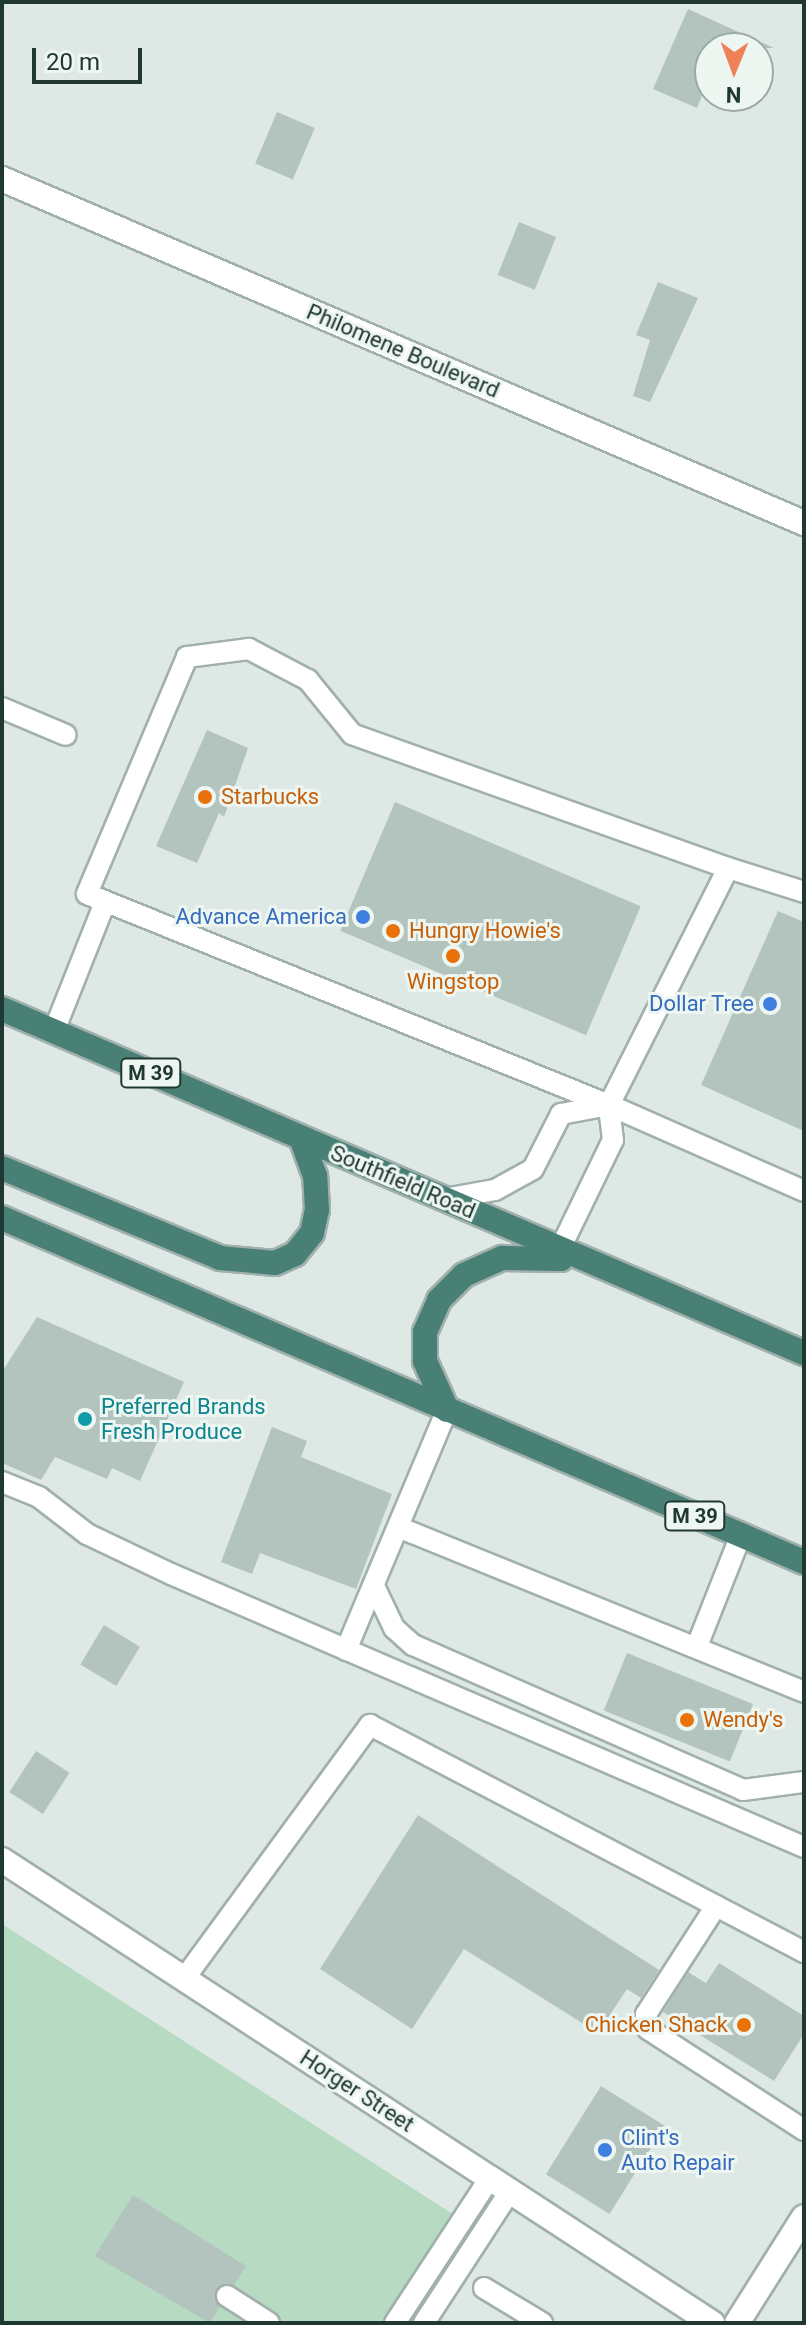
<!DOCTYPE html>
<html>
<head>
<meta charset="utf-8">
<style>
	body { margin:0 }
	#map { position:relative; width:806px; height:2325px; overflow:hidden; background:#dee9e5; font-family:Roboto,sans-serif }
	div>[style] { position:absolute }
	[style*='--x'] { left:calc(var(--x)*1px); top:calc(var(--y)*1px); width:calc(var(--w)*1px); rotate:calc(var(--a)*1deg) }
	.green>* { inset:0; background:#b7dac2 }
	.building>* { inset:0; background:#b3c4be; transform-origin:0 0 }
	.roads { filter:drop-shadow(2px 0 #a1b0ac) drop-shadow(-2px 0 #a1b0ac) drop-shadow(0 2px #a1b0ac) drop-shadow(0 -2px #a1b0ac) }
	.service>* { height:20px; margin:-10px; padding:0 10px; transform-origin:10px; border-radius:10px; background:#fff }
	.minor>* { height:24px; margin:-12px; padding:0 12px; transform-origin:12px; border-radius:12px; background:#fff }
	.secondary>* { height:24px; margin:-12px; padding:0 12px; transform-origin:12px; border-radius:12px; background:#fff }
	.trunk>* { height:24px; margin:-12px; padding:0 12px; transform-origin:12px; border-radius:12px; background:#488076 }
	.dots>* { width:22px; height:22px; translate:-50% -50%; box-sizing:border-box; border:4px solid #eef6f2; border-radius:50% }
	span { translate:-50% -50%; white-space:nowrap; text-align:center; line-height:1.15; -webkit-text-stroke:6px #eef6f2; paint-order:stroke }
	.shield-label span { padding:2px 6px; background:#eef6f2; border:2px solid; border-radius:6px; -webkit-text-stroke-width:0 }
	.shield-label { font-size:20px; color:#203832; font-weight:700 }
	.street-label { font-size:22px; color:#203832 }
	.food-label { font-size:22px; color:#c56008 }
	.left { translate:0 -50%; text-align:left }
	.right { translate:-100% -50%; text-align:right }
	.shop-label { font-size:22px; color:#366cbe }
	.culture-label { font-size:22px; color:#0d838f }
	.frame { position:absolute; inset:0; border:4px solid #203832; pointer-events:none }
	.north { position:absolute; left:694px; top:32px; width:80px; height:80px; box-sizing:border-box; background:#eef6f2; border:2px solid #9caaa5; border-radius:50%; rotate:181deg; font-size:22px; font-weight:700; line-height:32px; text-align:center; color:#203832 }
	.north::after { content:''; display:block; margin:auto; width:28px; height:36px; background:#ee8157; clip-path:polygon(50% 0,100% 100%,50% 72%,0 100%) }
	.scale { position:absolute; left:32px; top:48px; width:110px; height:36px; box-sizing:border-box; border:4px solid #203832; border-top:0; padding-left:10px; font-size:24px; line-height:28px; white-space:nowrap; color:#203832; -webkit-text-stroke:6px #eef6f2; paint-order:stroke }
</style>
</head>
<body>
<div id="map">
	<div class="green">
		<i style="clip-path:polygon(2px 1924px,476px 2229px,414px 2323px,2px 2323px)"></i>
	</div>
	<div class="building">
		<i style="clip-path:polygon(688px 9px,774px 48px,710px 48px,710px 76px,697px 108px,653px 89px)"></i>
		<i style="left:277px;top:112px;width:41px;height:56px;rotate:23deg"></i>
		<i style="left:519px;top:222px;width:40px;height:57px;rotate:22deg"></i>
		<i style="clip-path:polygon(658px 282px,698px 298px,650px 402px,633px 396px,650px 340px,636px 335px)"></i>
		<i style="clip-path:polygon(207px 730px,248px 748px,224px 817px,219px 813px,197px 863px,156px 846px)"></i>
		<i style="left:395px;top:802px;width:267px;height:140px;rotate:23deg"></i>
		<i style="clip-path:polygon(778px 911px,804px 922px,804px 1131px,701px 1085px)"></i>
		<i style="clip-path:polygon(37px 1317px,184px 1382px,140px 1481px,112px 1468px,107px 1479px,55px 1457px,41px 1480px,2px 1463px,2px 1372px)"></i>
		<i style="clip-path:polygon(272px 1427px,307px 1441px,301px 1457px,392px 1494px,356px 1589px,260px 1553px,252px 1574px,221px 1562px)"></i>
		<i style="left:104px;top:1625px;width:42px;height:46px;rotate:31deg"></i>
		<i style="left:627px;top:1653px;width:136px;height:62px;rotate:22deg"></i>
		<i style="left:36px;top:1751px;width:40px;height:49px;rotate:33deg"></i>
		<i style="clip-path:polygon(418px 1815px,659px 1970px,641px 1998px,627px 1989px,598px 2033px,464px 1949px,412px 2029px,320px 1969px)"></i>
		<i style="clip-path:polygon(719px 1963px,804px 2016px,804px 2034px,774px 2081px,663px 2012px,688px 1972px,706px 1983px)"></i>
		<i style="left:601px;top:2086px;width:75px;height:104px;rotate:32deg"></i>
		<i style="clip-path:polygon(133px 2195px,246px 2266px,234px 2285px,216px 2290px,220px 2307px,210px 2323px,95px 2256px)"></i>
	</div>
	<div class="roads">
		<div class="service">
			<i style="--x:2;--y:708;--w:69;--a:22.9"></i>
			<i style="--x:728;--y:868;--w:80;--a:17.5"></i>
			<i style="--x:54;--y:1031;--w:139;--a:-68.4"></i>
			<i style="--x:444;--y:1199;--w:52;--a:-10"></i>
			<i style="--x:495;--y:1190;--w:43;--a:-28.9"></i>
			<i style="--x:533;--y:1169;--w:62;--a:-63"></i>
			<i style="--x:561;--y:1114;--w:49;--a:-10.6"></i>
			<i style="--x:560;--y:1249;--w:121;--a:-64.1"></i>
			<i style="--x:613;--y:1140;--w:35;--a:-97"></i>
			<i style="--x:609;--y:1105;--w:265;--a:-63.3"></i>
			<i style="--x:728;--y:868;--w:399;--a:-160.4"></i>
			<i style="--x:352;--y:734;--w:70;--a:-129.2"></i>
			<i style="--x:308;--y:680;--w:67;--a:-152.3"></i>
			<i style="--x:249;--y:649;--w:63;--a:172.6"></i>
			<i style="--x:187;--y:657;--w:257;--a:112.9"></i>
			<i style="--x:87;--y:894;--w:563;--a:22.01"></i>
			<i style="--x:609;--y:1105;--w:213;--a:23.8"></i>
			<i style="--x:2;--y:1482;--w:40;--a:22"></i>
			<i style="--x:39;--y:1497;--w:61;--a:37.6"></i>
			<i style="--x:87;--y:1534;--w:93;--a:25.5"></i>
			<i style="--x:171;--y:1574;--w:689;--a:23.33"></i>
			<i style="--x:398;--y:1527;--w:438;--a:22.1"></i>
			<i style="--x:374;--y:1586;--w:47;--a:64.5"></i>
			<i style="--x:394;--y:1628;--w:25;--a:42"></i>
			<i style="--x:413;--y:1645;--w:360;--a:23.7"></i>
			<i style="--x:743;--y:1790;--w:62;--a:-7.5"></i>
			<i style="--x:697;--y:1646;--w:119;--a:-68.4"></i>
			<i style="--x:346;--y:1650;--w:260;--a:-67.2"></i>
			<i style="--x:716;--y:1906;--w:129;--a:122.9"></i>
			<i style="--x:646;--y:2014;--w:15;--a:82"></i>
			<i style="--x:648;--y:2029;--w:186;--a:32.9"></i>
			<i style="--x:184;--y:1979;--w:315;--a:-53.8"></i>
			<i style="--x:370;--y:1725;--w:490;--a:27.6"></i>
			<i style="--x:484;--y:2288;--w:68;--a:31.1"></i>
			<i style="--x:227;--y:2296;--w:50;--a:32.7"></i>
			<i style="--x:395;--y:2323;--w:173;--a:-56.8"></i>
			<i style="--x:424;--y:2323;--w:158;--a:-56.9"></i>
		</div>
		<div class="minor">
			<i style="--x:2;--y:179;--w:873;--a:23.22"></i>
			<i style="--x:2;--y:1860;--w:848;--a:33.11"></i>
		</div>
		<div class="secondary">
			<i style="--x:737;--y:2323;--w:125;--a:-57.7"></i>
		</div>
		<div class="trunk">
			<i style="--x:2;--y:1009;--w:873;--a:23.22"></i>
			<i style="--x:2;--y:1168;--w:236;--a:22.4"></i>
			<i style="--x:220;--y:1258;--w:55;--a:5.2"></i>
			<i style="--x:275;--y:1263;--w:22;--a:-24"></i>
			<i style="--x:295;--y:1254;--w:27;--a:-51"></i>
			<i style="--x:312;--y:1233;--w:24;--a:-78"></i>
			<i style="--x:317;--y:1210;--w:34;--a:-93"></i>
			<i style="--x:315;--y:1176;--w:40;--a:-110.2"></i>
			<i style="--x:2;--y:1218;--w:873;--a:23.22"></i>
			<i style="--x:447;--y:1410;--w:54;--a:-114.2"></i>
			<i style="--x:425;--y:1361;--w:29;--a:-90"></i>
			<i style="--x:425;--y:1332;--w:35;--a:-66"></i>
			<i style="--x:439;--y:1300;--w:35;--a:-45"></i>
			<i style="--x:464;--y:1275;--w:42;--a:-24.1"></i>
			<i style="--x:502;--y:1258;--w:59;--a:1"></i>
		</div>
	</div>
	<div class="dots">
		<i style="left:205px;top:797px;background:#e8710a"></i>
		<i style="left:363px;top:917px;background:#3f7fe0"></i>
		<i style="left:393px;top:931px;background:#e8710a"></i>
		<i style="left:453px;top:956px;background:#e8710a"></i>
		<i style="left:770px;top:1004px;background:#3f7fe0"></i>
		<i style="left:85px;top:1419px;background:#0f9aa8"></i>
		<i style="left:687px;top:1720px;background:#e8710a"></i>
		<i style="left:744px;top:2025px;background:#e8710a"></i>
		<i style="left:605px;top:2150px;background:#3f7fe0"></i>
	</div>
	<div class="shield-label">
		<span style="left:151px;top:1073px">M 39</span>
		<span style="left:695px;top:1516px">M 39</span>
	</div>
	<div class="street-label">
		<span style="left:403px;top:351px;rotate:23deg">Philomene Boulevard</span>
		<span style="left:403px;top:1182px;rotate:23deg">Southfield Road</span>
		<span style="left:357px;top:2091px;rotate:33deg">Horger Street</span>
	</div>
	<div class="food-label">
		<span class="left" style="left:221px;top:797px">Starbucks</span>
		<span class="left" style="left:409px;top:931px">Hungry Howie's</span>
		<span style="left:453px;top:982px">Wingstop</span>
		<span class="left" style="left:703px;top:1720px">Wendy's</span>
		<span class="right" style="left:728px;top:2025px">Chicken Shack</span>
	</div>
	<div class="shop-label">
		<span class="right" style="left:347px;top:917px">Advance America</span>
		<span class="right" style="left:754px;top:1004px">Dollar Tree</span>
		<span class="left" style="left:621px;top:2150px">Clint's<br>Auto Repair</span>
	</div>
	<div class="culture-label">
		<span class="left" style="left:101px;top:1419px">Preferred Brands<br>Fresh Produce</span>
	</div>
	<div class="frame"></div>
	<div class="north">N</div>
	<div class="scale">20 m</div>
</div>
</body>
</html>
